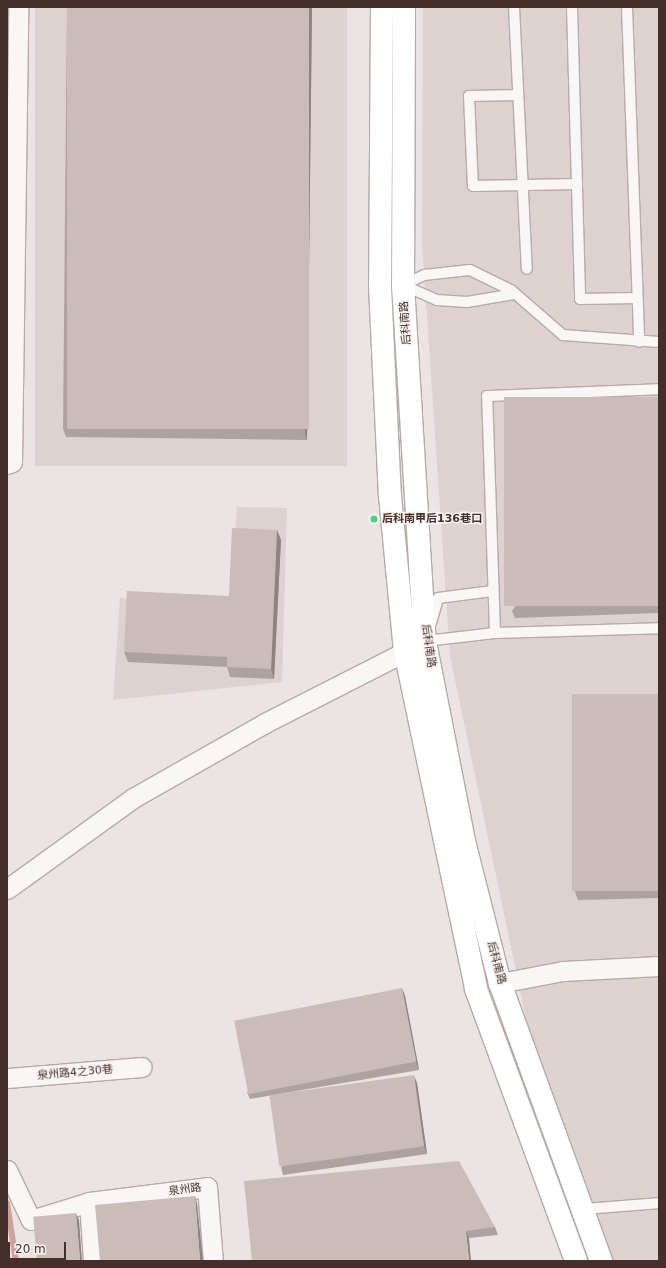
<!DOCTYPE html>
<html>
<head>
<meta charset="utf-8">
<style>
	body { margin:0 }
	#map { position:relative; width:666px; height:1268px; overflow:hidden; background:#ebe4e2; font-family:"DejaVu Sans","Noto Sans TC",sans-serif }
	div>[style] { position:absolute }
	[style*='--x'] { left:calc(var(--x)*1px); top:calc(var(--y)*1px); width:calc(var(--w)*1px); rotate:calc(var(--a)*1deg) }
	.built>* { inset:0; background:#ddd2d0; transform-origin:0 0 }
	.stream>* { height:6px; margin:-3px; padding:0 3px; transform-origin:3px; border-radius:3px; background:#cca09d }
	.roads { filter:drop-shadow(1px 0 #b6aaa7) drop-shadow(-1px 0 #b6aaa7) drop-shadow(0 1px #b6aaa7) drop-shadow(0 -1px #b6aaa7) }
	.lane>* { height:10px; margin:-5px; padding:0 5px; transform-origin:5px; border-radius:5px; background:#f9f6f5 }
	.street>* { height:19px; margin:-9.5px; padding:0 9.5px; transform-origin:9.5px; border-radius:9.5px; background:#f9f6f5 }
	.secondary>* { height:22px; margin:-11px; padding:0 11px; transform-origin:11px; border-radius:11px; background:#fff }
	.wall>* { inset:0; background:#ada29f }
	.shaded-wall>* { inset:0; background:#8d8482 }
	.building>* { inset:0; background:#c9bcb9; transform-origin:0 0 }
	.dots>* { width:11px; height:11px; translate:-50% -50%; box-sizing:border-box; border:2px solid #f8f3f2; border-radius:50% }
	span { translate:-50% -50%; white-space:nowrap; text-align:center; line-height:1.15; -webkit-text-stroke:3px #f8f3f2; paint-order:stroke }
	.street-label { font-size:11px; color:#442f2a }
	.poi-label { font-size:11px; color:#442f2a; font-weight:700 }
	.left { translate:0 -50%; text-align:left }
	.frame { position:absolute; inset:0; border:8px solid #442f2a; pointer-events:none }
	.scale { position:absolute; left:8px; top:1242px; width:58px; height:18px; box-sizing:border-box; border:2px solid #442f2a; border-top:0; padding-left:5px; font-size:12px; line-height:14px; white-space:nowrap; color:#442f2a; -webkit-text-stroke:3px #f8f3f2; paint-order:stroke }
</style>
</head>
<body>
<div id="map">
	<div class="built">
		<i style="left:35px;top:7px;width:312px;height:459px"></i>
		<i style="clip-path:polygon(423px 7px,659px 7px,659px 1261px,610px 1261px,533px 1052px,450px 656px,422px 243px)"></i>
		<i style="clip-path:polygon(237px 507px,287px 508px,282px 682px,113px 700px,120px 598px,230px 604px)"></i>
	</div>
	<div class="stream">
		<i style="--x:7;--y:1203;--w:59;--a:81.2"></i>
	</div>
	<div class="roads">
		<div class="lane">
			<i style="--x:514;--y:7;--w:262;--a:87.2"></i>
			<i style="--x:572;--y:7;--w:292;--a:88.4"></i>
			<i style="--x:580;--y:299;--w:57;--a:-1"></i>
			<i style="--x:627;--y:7;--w:335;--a:87.9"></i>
			<i style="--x:518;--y:95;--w:49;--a:178.8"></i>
			<i style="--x:469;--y:96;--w:90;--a:87.5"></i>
			<i style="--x:473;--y:186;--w:104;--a:-1.1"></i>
			<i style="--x:403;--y:285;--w:23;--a:-25"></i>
			<i style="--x:424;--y:275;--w:46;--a:-6.2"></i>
			<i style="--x:470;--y:270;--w:46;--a:26"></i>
			<i style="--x:511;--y:290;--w:69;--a:40.9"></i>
			<i style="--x:563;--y:335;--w:96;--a:4.2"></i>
			<i style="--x:403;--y:285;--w:37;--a:24"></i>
			<i style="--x:437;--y:300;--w:30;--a:4"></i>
			<i style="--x:467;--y:302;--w:49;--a:-9.5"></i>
			<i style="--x:431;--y:623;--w:26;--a:-74"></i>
			<i style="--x:438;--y:598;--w:55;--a:-7.3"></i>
			<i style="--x:495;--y:633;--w:237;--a:-91.9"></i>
			<i style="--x:487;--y:396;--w:172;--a:-2.3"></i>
			<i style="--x:426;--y:641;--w:69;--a:-6.6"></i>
			<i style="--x:495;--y:633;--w:164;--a:-1.7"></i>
			<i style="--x:583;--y:1209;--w:76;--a:-4.5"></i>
		</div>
		<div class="street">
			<i style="--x:7;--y:464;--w:5;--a:-22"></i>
			<i style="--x:12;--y:462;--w:455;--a:-89.2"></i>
			<i style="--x:7;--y:889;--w:155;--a:-35.8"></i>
			<i style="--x:133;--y:798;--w:152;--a:-29.6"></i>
			<i style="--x:265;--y:723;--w:172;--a:-27"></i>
			<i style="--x:500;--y:983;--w:64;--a:-10.8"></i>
			<i style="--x:563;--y:971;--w:96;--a:-3"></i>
			<i style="--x:7;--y:1078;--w:135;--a:-4.7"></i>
			<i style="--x:7;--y:1170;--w:55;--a:64.4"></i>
			<i style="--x:31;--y:1220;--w:61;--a:-17.2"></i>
			<i style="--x:89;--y:1202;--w:119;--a:-7.2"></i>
			<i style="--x:207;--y:1187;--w:74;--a:85.4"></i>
			<i style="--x:89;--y:1202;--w:59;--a:86.1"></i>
		</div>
		<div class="secondary">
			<i style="--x:382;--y:7;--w:279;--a:90.4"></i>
			<i style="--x:380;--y:286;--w:210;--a:87.3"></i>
			<i style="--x:390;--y:496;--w:156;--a:84.5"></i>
			<i style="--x:405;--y:651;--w:345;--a:78.1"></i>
			<i style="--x:476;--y:989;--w:290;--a:69.8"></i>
			<i style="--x:404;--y:7;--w:278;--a:90.2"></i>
			<i style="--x:403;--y:285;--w:358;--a:86.5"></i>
			<i style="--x:425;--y:642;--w:207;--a:78.9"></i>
			<i style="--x:465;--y:845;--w:142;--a:75.8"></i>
			<i style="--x:500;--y:983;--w:296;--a:70"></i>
		</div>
	</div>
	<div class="wall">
		<i style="clip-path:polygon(67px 7px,312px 7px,307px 440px,66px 437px,63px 429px)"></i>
		<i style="clip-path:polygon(659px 397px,659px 613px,515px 618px,512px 611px)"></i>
		<i style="clip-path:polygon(277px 530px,281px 540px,274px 679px,230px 677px,227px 667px,128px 662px,124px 652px,229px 596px)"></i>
		<i style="clip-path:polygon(659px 694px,659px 898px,578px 900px,575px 892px)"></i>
		<i style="clip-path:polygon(402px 988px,405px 996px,419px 1070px,250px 1099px,247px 1092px)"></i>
		<i style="clip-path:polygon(417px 1083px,427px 1154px,283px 1175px,281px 1167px)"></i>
		<i style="clip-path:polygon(244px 1181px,495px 1227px,498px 1235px,469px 1238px)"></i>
	</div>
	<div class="shaded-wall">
		<i style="clip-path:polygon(309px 7px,312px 7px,307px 440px,305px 433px)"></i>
		<i style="clip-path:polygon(277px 530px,281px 540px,274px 679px,271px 669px)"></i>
		<i style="clip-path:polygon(402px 988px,405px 996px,419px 1070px,416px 1062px)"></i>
		<i style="clip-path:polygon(414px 1075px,417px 1083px,427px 1154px,424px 1146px)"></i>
		<i style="clip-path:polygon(195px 1196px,197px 1203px,203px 1261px,200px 1261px)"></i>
		<i style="clip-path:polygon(76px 1213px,79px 1220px,82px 1261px,80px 1261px)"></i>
		<i style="clip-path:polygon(466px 1231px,469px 1238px,471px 1261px,469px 1261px)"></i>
	</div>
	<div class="building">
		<i style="left:67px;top:7px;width:242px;height:422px"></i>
		<i style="left:659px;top:397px;width:209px;height:155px;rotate:90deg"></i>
		<i style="clip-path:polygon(232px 528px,277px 530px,271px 669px,227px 667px,227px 657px,124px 652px,127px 591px,229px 596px)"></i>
		<i style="left:659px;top:694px;width:197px;height:87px;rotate:90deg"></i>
		<i style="left:402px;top:988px;width:75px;height:171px;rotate:79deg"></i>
		<i style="left:414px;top:1075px;width:72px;height:146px;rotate:82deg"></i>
		<i style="clip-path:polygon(459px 1161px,495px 1227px,466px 1231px,469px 1261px,252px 1261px,244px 1181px)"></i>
		<i style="clip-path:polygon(195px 1196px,200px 1261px,100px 1261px,95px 1205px)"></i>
		<i style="left:76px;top:1213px;width:48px;height:43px;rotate:85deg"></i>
	</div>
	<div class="dots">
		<i style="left:374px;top:519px;background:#45d380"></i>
	</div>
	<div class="street-label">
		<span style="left:406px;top:323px;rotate:-94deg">后科南路</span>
		<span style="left:428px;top:646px;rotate:82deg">后科南路</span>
		<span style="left:496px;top:963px;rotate:75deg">后科南路</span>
		<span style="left:75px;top:1073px;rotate:-5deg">泉州路4之30巷</span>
		<span style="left:185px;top:1190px;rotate:-8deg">泉州路</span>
	</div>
	<div class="poi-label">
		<span class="left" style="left:382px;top:519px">后科南甲后136巷口</span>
	</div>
	<div class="frame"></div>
	<div class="scale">20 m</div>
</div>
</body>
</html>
